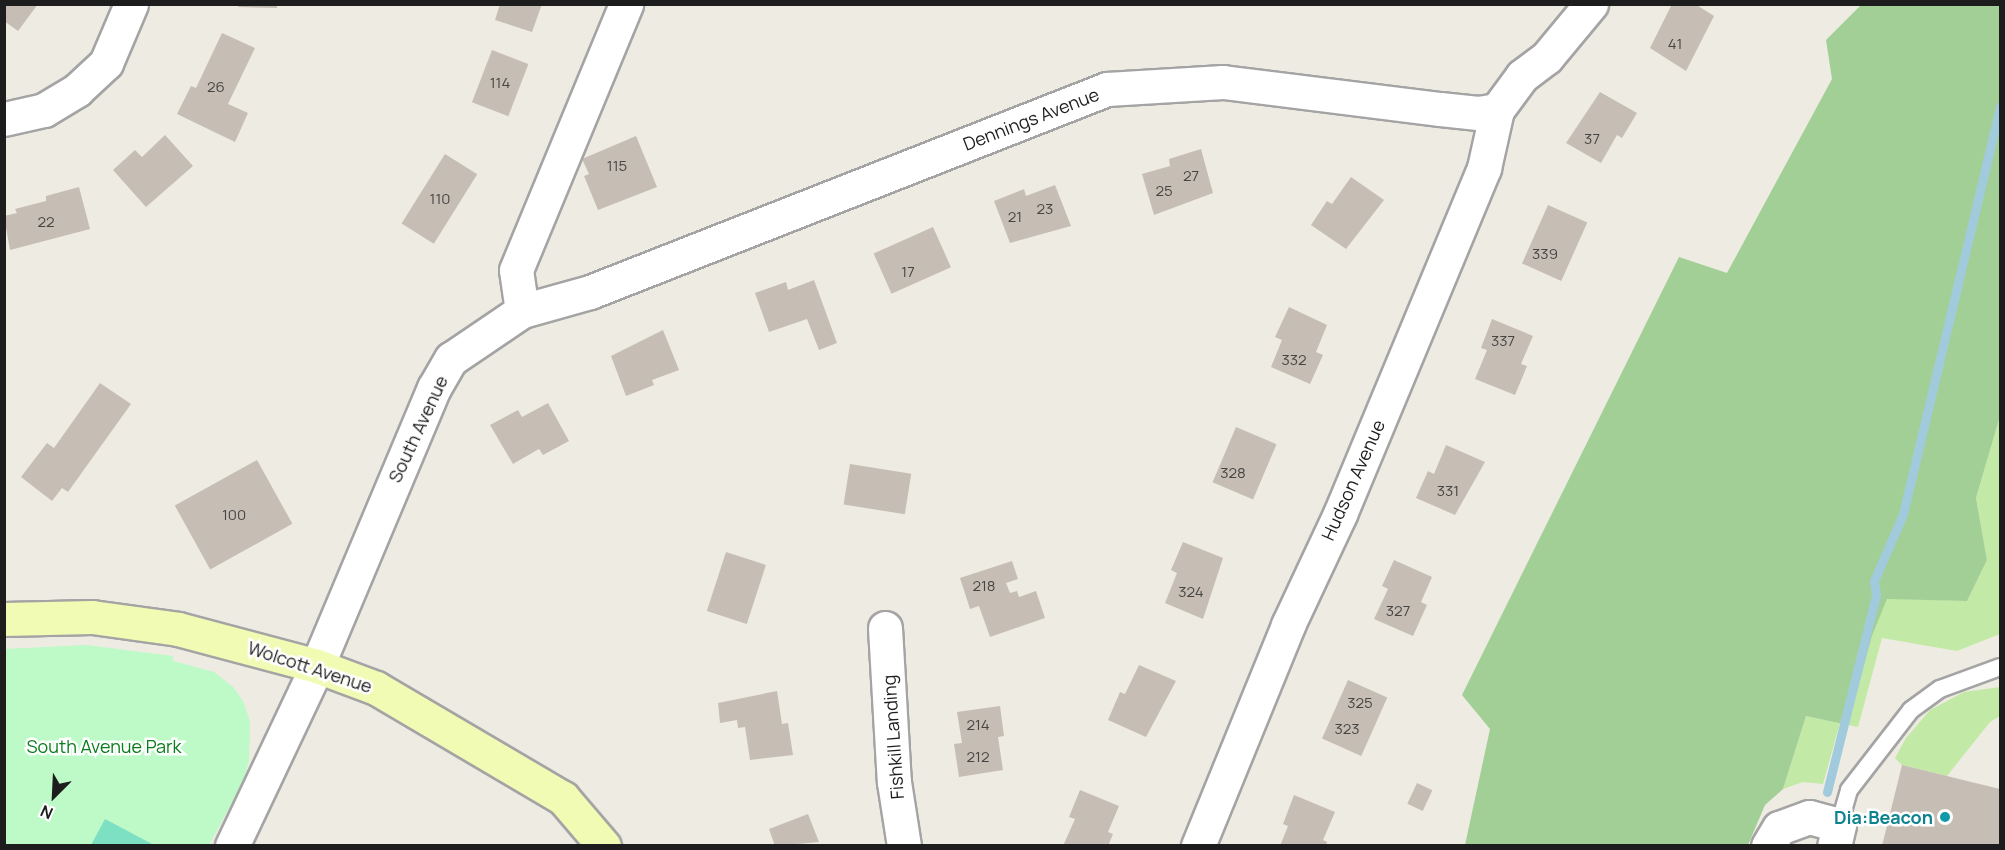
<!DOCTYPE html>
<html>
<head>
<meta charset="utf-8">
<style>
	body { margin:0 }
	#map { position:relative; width:2005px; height:850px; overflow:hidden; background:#eeebe2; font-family:Manrope,sans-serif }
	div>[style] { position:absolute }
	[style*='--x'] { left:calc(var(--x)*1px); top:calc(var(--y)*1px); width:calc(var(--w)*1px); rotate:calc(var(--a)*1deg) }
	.grass>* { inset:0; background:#c2eaa6 }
	.forest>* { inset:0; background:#a2cf96 }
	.park>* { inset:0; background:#bdfac7 }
	.pitch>* { inset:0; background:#7de0c2 }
	.stream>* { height:9px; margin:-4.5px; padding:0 4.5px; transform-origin:4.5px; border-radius:4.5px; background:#a1cbdd }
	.building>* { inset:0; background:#c6beb5; transform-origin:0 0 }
	.roads { filter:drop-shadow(2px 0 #a4a4a4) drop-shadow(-2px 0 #a4a4a4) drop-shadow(0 2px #a4a4a4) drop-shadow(0 -2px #a4a4a4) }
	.service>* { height:16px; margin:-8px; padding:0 8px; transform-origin:8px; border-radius:8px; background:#fff }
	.minor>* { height:33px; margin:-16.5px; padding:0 16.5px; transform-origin:16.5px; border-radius:16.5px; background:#fff }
	.tertiary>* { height:33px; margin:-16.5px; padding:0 16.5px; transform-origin:16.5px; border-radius:16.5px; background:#fff }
	.secondary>* { height:33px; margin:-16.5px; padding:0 16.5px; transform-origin:16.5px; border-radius:16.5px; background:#f1fbb4 }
	.dots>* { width:16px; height:16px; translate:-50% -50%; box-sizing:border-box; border:3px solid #fff; border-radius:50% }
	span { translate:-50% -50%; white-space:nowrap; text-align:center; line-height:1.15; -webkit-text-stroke:5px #fff; paint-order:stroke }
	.number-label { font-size:15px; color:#474543 }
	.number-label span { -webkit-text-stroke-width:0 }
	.street-label { font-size:18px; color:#1d1d1d }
	.park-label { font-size:18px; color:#097d1c }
	.culture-label { font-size:18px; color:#0d838f; font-weight:700 }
	.right { translate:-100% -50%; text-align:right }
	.frame { position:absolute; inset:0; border:6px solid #1d1d1d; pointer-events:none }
	.north { position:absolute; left:24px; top:766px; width:60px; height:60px; -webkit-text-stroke:4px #fff; paint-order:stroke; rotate:204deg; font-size:16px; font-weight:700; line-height:24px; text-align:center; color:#1d1d1d }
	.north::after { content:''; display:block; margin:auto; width:21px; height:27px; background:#1d1d1d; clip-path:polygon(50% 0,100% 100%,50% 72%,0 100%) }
</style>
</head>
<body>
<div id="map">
	<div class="grass">
		<i style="clip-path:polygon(2000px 416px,2000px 634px,1957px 651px,1882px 638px,1858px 727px,1848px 725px,1872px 636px,1887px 598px,1967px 601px,1987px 560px,1976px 498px)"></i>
		<i style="clip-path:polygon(2000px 687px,2000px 716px,1990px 722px,1947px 776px,1902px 765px,1895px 758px,1906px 738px,1930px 710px,1964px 692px)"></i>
		<i style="clip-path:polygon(1806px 716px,1840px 723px,1823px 784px,1803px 782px,1783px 789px)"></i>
	</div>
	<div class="forest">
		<i style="clip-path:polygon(1861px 5px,2000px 5px,2000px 416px,1976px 498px,1987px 560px,1967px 601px,1887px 599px,1872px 636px,1848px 725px,1806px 716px,1783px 789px,1765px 805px,1748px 845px,1465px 845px,1490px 729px,1462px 695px,1679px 257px,1727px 273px,1832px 79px,1826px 40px)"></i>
	</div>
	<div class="park">
		<i style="clip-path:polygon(86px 645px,173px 656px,173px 661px,214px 672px,233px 687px,243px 701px,250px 721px,249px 760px,244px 780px,209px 845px,5px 845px,4px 649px)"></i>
	</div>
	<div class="pitch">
		<i style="clip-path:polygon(105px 819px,154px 845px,91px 845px)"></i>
	</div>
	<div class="stream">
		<i style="--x:1827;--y:792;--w:203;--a:-76"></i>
		<i style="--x:1876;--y:595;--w:14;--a:-98"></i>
		<i style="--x:1874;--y:581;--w:73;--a:-66.6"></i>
		<i style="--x:1903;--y:514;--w:419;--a:-76.6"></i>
	</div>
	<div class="building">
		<i style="clip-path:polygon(4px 4px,38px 4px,18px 31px,4px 21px)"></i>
		<i style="clip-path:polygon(500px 4px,542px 4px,532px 32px,495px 20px)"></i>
		<i style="clip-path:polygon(1672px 4px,1695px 4px,1714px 16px,1686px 71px,1650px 48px)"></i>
		<i style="clip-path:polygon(239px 5px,277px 5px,277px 8px,238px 7px)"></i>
		<i style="clip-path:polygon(222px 33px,255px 48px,228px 104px,248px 113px,235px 142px,177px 114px,191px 86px,196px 88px)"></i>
		<i style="left:492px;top:50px;width:39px;height:56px;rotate:21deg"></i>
		<i style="clip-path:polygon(1600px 92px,1637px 113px,1622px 138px,1617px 135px,1601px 163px,1566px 143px)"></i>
		<i style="clip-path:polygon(165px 135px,193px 166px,146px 207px,113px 170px,135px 150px,142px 157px)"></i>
		<i style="clip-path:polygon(636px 136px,657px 187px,598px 210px,584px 176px,589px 174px,582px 159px)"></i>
		<i style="clip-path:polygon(1201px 149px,1213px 193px,1154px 215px,1142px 174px,1170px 166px,1169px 159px)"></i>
		<i style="left:445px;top:154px;width:38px;height:82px;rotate:32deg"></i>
		<i style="clip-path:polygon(1351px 177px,1384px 200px,1346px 249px,1311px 225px,1327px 201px,1332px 204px)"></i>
		<i style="clip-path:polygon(1055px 185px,1071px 226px,1010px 243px,994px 201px,1024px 189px,1026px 196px)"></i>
		<i style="clip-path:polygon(79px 187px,90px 229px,10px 250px,4px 216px,17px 213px,15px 209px,46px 201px,46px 196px)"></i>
		<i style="left:1548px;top:205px;width:43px;height:64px;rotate:24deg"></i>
		<i style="left:933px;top:227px;width:44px;height:65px;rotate:66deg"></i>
		<i style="clip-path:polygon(814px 280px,837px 343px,819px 350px,807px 319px,769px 332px,755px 293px,786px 282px,788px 290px)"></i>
		<i style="clip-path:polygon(1289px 307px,1327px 325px,1316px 352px,1323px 355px,1310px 384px,1271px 367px,1282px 340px,1275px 337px)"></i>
		<i style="clip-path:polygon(1492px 319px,1533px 336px,1521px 364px,1527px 366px,1515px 395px,1475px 379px,1487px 350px,1481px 348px)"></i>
		<i style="clip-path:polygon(663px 330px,679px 370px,652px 380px,654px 385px,626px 396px,611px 356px)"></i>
		<i style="clip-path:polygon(100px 383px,131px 404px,68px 492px,62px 488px,52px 501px,21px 477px,47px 443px,54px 448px)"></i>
		<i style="clip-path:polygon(548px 403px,569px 441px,543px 455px,539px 449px,513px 464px,490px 425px,518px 410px,522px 417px)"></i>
		<i style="left:1236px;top:427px;width:44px;height:60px;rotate:23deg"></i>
		<i style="clip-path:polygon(1446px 445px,1485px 462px,1455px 515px,1416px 498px,1428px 471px,1434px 474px)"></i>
		<i style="left:257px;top:460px;width:73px;height:94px;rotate:61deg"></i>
		<i style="left:850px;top:464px;width:62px;height:41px;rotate:9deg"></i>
		<i style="clip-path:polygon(1183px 542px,1223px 558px,1203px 619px,1165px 603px,1177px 573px,1171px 570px)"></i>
		<i style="left:726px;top:552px;width:42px;height:62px;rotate:18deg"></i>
		<i style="clip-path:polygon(1394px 560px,1432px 577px,1421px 602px,1427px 605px,1413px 636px,1374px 619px,1388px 589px,1382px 586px)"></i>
		<i style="clip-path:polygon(1012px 561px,1018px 579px,1006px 583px,1010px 593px,1017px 591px,1019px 597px,1036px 591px,1045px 618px,990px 637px,979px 606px,970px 609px,960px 578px)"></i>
		<i style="clip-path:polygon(1139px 665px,1176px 681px,1146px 737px,1108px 720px,1120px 692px,1125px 694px)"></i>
		<i style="left:1348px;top:680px;width:43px;height:64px;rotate:24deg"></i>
		<i style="clip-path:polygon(777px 691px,782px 724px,788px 723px,793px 755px,750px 760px,745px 727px,738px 728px,737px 720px,720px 723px,718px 703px)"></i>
		<i style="clip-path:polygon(1000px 706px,1004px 736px,998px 737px,1003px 770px,959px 777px,954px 744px,962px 743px,957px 712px)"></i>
		<i style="clip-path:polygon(1902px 765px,2000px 789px,2000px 846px,1882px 846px)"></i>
		<i style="left:1417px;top:783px;width:17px;height:23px;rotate:25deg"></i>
		<i style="clip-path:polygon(1080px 790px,1119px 806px,1108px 832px,1113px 834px,1108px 846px,1063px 846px,1075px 819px,1069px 817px)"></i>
		<i style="clip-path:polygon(1294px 795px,1335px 812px,1323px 840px,1327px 842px,1326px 846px,1280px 846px,1288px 826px,1283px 824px)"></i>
		<i style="clip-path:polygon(808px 814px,819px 842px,775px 846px,769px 829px)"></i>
	</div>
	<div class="roads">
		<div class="service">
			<i style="--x:1839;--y:825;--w:36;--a:-74"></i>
			<i style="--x:1849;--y:790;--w:101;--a:-52.2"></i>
			<i style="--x:1911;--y:710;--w:36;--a:-36"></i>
			<i style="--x:1940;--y:689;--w:64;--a:-20.1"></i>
		</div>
		<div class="minor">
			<i style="--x:4;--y:119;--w:41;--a:-12.7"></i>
			<i style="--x:44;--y:110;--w:39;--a:-31"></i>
			<i style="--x:77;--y:90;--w:40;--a:-43"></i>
			<i style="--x:106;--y:63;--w:64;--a:-67"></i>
			<i style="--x:522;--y:311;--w:41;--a:-98.3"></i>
			<i style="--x:516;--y:270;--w:288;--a:-67.5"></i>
			<i style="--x:885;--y:628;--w:154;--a:86.7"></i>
			<i style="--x:894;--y:782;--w:65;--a:81.1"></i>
			<i style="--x:317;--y:666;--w:302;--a:-67.2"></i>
			<i style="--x:434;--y:388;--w:34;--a:-60"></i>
			<i style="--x:451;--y:359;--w:86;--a:-34.1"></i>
			<i style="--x:522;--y:311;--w:71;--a:-15.6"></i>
			<i style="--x:590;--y:292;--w:555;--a:-21.44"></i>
			<i style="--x:1107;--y:89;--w:116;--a:-3.5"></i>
			<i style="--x:1223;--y:82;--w:219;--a:7.1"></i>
			<i style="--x:1440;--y:109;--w:38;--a:6"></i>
			<i style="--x:1478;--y:113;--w:19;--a:-9"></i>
			<i style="--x:1497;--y:110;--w:42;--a:-53.7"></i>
			<i style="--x:1522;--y:76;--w:31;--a:-37"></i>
			<i style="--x:1547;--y:57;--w:69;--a:-50.3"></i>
			<i style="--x:1198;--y:846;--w:239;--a:-67.8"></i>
			<i style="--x:1288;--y:625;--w:123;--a:-64.9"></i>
			<i style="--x:1340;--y:514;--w:375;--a:-67.4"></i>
			<i style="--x:1484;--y:168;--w:59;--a:-77.4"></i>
			<i style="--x:1768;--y:846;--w:21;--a:-59"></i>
			<i style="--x:1779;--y:828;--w:32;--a:-20"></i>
			<i style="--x:1809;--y:817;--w:31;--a:15"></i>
			<i style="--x:1839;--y:825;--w:22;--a:103"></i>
		</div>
		<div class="tertiary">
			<i style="--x:232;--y:846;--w:199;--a:-64.7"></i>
		</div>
		<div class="secondary">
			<i style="--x:4;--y:619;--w:88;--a:-1.3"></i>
			<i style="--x:92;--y:617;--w:87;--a:7.9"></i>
			<i style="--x:178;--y:629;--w:144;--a:14.9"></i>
			<i style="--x:317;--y:666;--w:63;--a:20.4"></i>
			<i style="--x:376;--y:688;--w:217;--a:30.5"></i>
			<i style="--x:563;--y:798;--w:63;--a:49.5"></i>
		</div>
	</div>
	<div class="dots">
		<i style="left:1945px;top:817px;background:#0f9aa8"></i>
	</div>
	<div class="number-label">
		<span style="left:1675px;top:44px">41</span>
		<span style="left:500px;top:83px">114</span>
		<span style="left:216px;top:87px">26</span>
		<span style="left:1592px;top:139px">37</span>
		<span style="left:617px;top:166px">115</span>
		<span style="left:1191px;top:176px">27</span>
		<span style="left:1164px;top:191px">25</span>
		<span style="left:440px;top:199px">110</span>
		<span style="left:1045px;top:209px">23</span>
		<span style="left:1015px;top:217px">21</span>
		<span style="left:46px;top:222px">22</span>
		<span style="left:1545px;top:254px">339</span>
		<span style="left:908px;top:272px">17</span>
		<span style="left:1503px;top:341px">337</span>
		<span style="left:1294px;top:360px">332</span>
		<span style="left:1233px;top:473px">328</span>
		<span style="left:1448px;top:491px">331</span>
		<span style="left:234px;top:515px">100</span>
		<span style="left:984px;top:586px">218</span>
		<span style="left:1191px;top:592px">324</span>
		<span style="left:1398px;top:611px">327</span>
		<span style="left:1360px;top:703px">325</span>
		<span style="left:978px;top:725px">214</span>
		<span style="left:1347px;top:729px">323</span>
		<span style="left:978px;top:757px">212</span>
	</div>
	<div class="street-label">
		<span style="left:1031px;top:119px;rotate:-21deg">Dennings Avenue</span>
		<span style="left:418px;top:429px;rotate:-65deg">South Avenue</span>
		<span style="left:1353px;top:480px;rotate:-66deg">Hudson Avenue</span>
		<span style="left:310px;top:667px;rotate:18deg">Wolcott Avenue</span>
		<span style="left:893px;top:737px;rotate:-94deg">Fishkill Landing</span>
	</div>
	<div class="park-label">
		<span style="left:104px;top:746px">South Avenue Park</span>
	</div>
	<div class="culture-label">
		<span class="right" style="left:1933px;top:817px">Dia:Beacon</span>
	</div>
	<div class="frame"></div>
	<div class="north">N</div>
</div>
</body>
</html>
